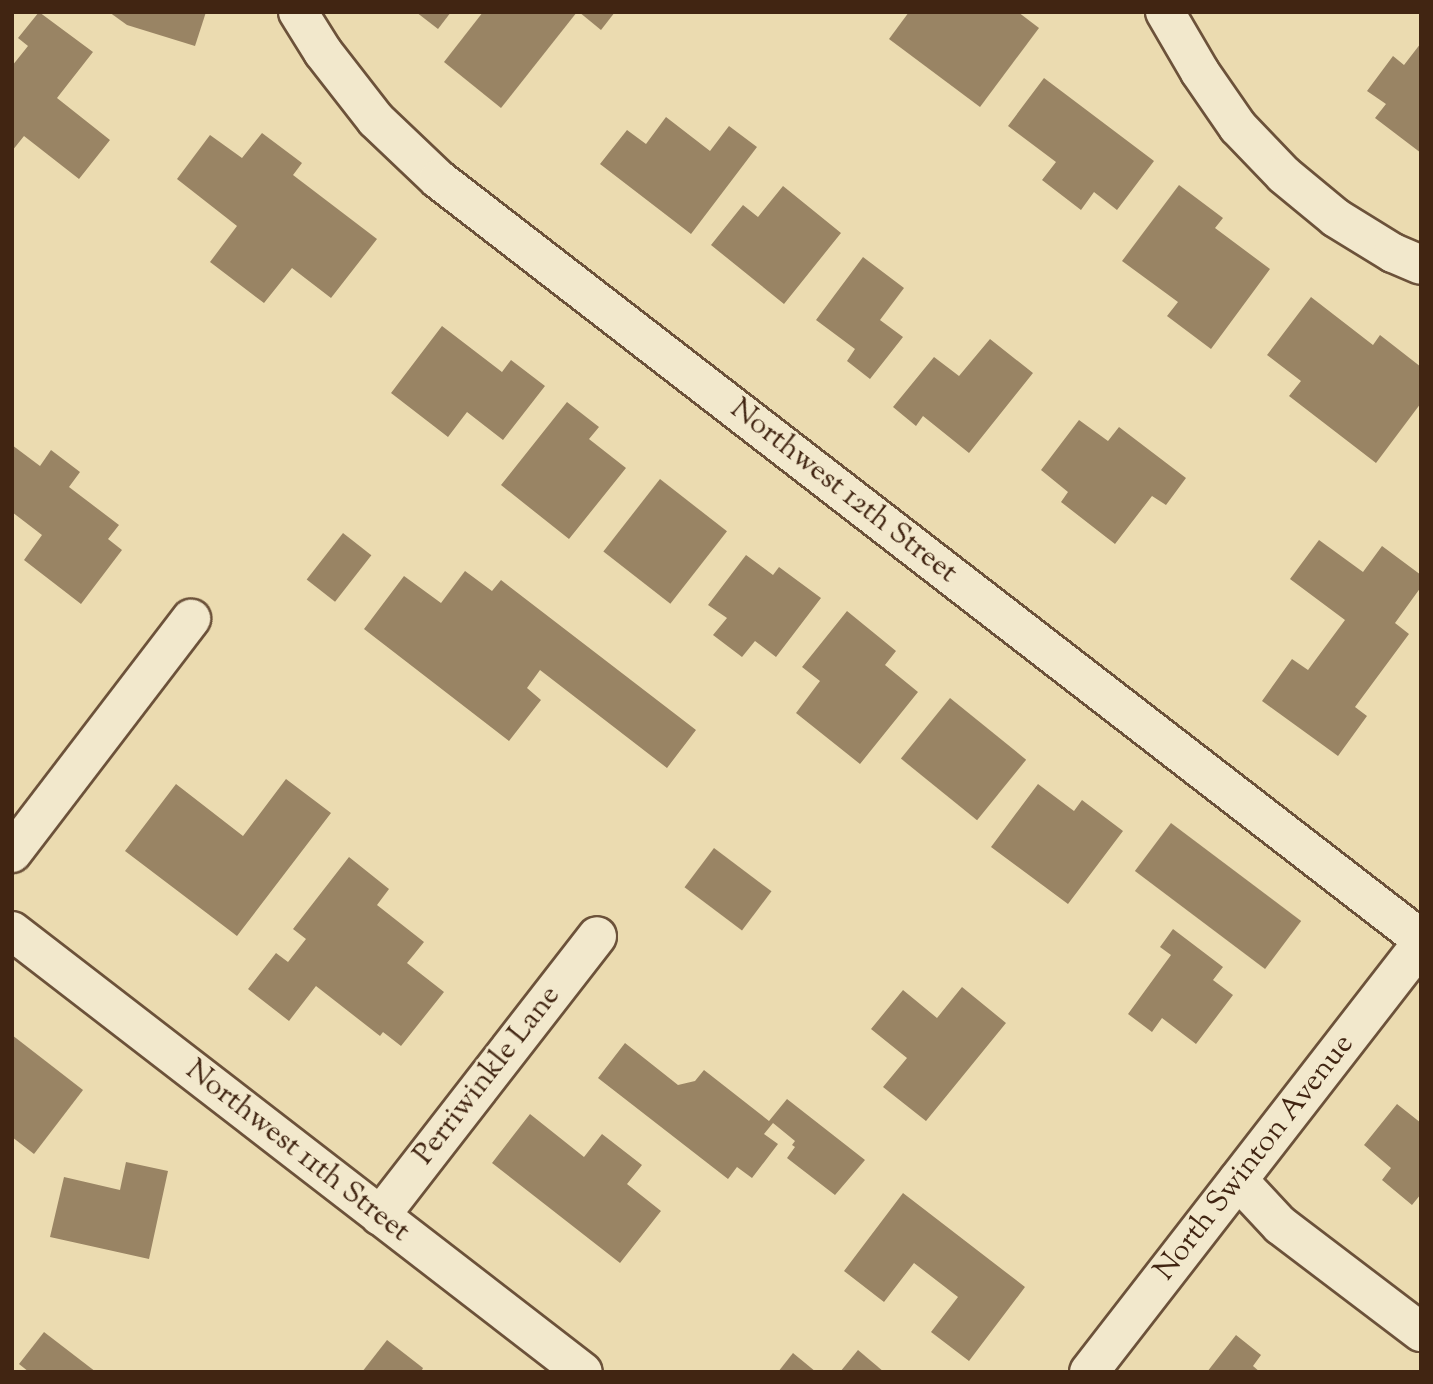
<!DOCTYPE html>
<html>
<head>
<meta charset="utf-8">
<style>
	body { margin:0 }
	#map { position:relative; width:1433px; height:1384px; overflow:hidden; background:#ebdbb0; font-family:"Sorts Mill Goudy",serif }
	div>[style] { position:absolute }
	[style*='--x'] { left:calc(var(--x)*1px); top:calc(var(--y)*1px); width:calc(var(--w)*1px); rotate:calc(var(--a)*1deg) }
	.building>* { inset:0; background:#998464; transform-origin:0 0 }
	.roads { filter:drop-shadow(2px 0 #6c523a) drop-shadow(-2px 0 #6c523a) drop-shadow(0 2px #6c523a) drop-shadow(0 -2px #6c523a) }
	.street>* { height:38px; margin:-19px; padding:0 19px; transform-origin:19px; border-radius:19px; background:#f2e8cc }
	span { translate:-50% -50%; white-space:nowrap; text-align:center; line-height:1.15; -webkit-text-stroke:5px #f2e8cc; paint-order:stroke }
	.street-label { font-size:30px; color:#412512 }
	.frame { position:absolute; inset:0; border:14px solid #412512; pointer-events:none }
</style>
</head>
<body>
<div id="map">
	<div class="building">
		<i style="clip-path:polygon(39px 12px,93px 52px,57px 98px,110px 140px,79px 179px,24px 136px,12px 151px,12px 66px,28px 46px,18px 38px)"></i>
		<i style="clip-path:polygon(109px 12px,206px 12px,195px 46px,127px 25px)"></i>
		<i style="clip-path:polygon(416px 12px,451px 12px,438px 29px)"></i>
		<i style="clip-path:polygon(483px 12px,577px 12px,501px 108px,444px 62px)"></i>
		<i style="clip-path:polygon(579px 12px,615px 12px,601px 30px)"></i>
		<i style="clip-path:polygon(909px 12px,1018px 12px,1039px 28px,980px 107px,889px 39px)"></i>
		<i style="clip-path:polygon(1421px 43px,1421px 153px,1375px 118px,1386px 104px,1367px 91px,1393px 56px,1404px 65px)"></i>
		<i style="clip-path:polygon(1044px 78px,1154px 161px,1117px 210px,1094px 192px,1081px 210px,1042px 180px,1056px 162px,1008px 126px)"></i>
		<i style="clip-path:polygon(666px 117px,710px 151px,729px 126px,757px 147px,691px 234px,600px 164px,627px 130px,646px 144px)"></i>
		<i style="clip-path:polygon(262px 133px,302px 163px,293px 175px,377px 239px,331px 298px,292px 268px,264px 303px,210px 262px,237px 226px,177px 179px,210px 135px,242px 158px)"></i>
		<i style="clip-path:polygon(1179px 185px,1223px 218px,1215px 228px,1270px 269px,1211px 349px,1167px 316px,1178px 302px,1122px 261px)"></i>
		<i style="clip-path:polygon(783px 186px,841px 233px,784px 304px,711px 245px,743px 205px,758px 217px)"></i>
		<i style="clip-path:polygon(863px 257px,904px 288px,880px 320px,903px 337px,870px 379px,847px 361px,855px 349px,816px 320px)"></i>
		<i style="clip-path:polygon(1311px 297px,1373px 345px,1380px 335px,1421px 367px,1421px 403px,1376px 463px,1289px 396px,1301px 381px,1267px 355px)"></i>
		<i style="clip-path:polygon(442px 326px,502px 372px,511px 360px,545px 386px,503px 440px,467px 412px,448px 437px,391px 393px)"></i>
		<i style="clip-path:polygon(990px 339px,1033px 373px,969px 453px,923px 416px,916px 426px,893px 407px,934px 357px,959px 376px)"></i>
		<i style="clip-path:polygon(567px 402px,599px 427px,589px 439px,626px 468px,569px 539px,501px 485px)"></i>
		<i style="clip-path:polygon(1079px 420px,1108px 441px,1119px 427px,1186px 478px,1166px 505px,1152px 496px,1115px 544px,1061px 502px,1068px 492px,1041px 470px)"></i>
		<i style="clip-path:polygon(12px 445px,40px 466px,51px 450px,80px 472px,69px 487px,119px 525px,108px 539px,122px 550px,81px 604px,24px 560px,42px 535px,12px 512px)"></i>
		<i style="left:660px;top:479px;width:85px;height:92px;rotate:38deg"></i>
		<i style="left:343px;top:533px;width:36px;height:59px;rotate:38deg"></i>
		<i style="clip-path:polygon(1319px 540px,1363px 572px,1382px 546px,1421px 575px,1421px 587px,1395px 623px,1409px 634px,1355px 707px,1367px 716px,1338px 756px,1262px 701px,1292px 659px,1308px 670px,1345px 620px,1290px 579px)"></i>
		<i style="clip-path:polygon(746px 555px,773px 575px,779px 567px,821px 598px,776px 657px,755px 641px,742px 657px,713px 635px,727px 618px,708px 605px)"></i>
		<i style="clip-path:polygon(465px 571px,492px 591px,501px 580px,696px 730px,667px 768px,540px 670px,527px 688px,541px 700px,509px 741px,364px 629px,404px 576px,441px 603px)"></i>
		<i style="clip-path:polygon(847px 611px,896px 651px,885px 665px,918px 692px,860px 764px,796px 713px,820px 681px,802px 667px)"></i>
		<i style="left:950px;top:698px;width:98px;height:78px;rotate:39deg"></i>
		<i style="clip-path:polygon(286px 779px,331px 813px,237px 936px,125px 851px,176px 784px,243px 836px)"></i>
		<i style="clip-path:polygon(1038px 784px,1074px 811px,1082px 800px,1123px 831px,1068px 904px,991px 847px)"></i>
		<i style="left:1171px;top:823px;width:163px;height:60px;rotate:37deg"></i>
		<i style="left:714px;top:848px;width:72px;height:49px;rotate:37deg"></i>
		<i style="clip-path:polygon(349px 857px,389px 889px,377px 905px,424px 942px,407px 963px,444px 992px,401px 1046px,383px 1032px,380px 1036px,316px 986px,289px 1021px,248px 989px,276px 953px,288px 962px,306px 939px,293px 929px)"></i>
		<i style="clip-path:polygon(1173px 929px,1223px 967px,1213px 980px,1233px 995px,1196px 1044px,1162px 1018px,1152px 1032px,1128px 1014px,1171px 955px,1160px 947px)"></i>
		<i style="clip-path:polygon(962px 987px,1006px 1023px,926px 1121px,883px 1087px,907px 1058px,871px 1029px,903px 990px,937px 1018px)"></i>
		<i style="clip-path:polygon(12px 1035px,83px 1090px,34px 1154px,12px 1137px)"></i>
		<i style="clip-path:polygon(625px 1043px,678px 1085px,695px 1081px,704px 1070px,769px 1121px,787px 1099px,865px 1160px,835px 1195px,787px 1158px,795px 1147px,792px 1145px,795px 1141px,773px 1123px,764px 1134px,778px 1144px,752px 1178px,737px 1167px,728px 1179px,598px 1078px)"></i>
		<i style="clip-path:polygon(1397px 1104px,1421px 1123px,1421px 1194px,1412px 1205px,1382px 1180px,1391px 1168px,1364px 1145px)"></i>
		<i style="clip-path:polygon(530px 1114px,584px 1157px,602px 1134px,642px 1165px,627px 1184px,661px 1211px,620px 1263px,492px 1163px)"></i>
		<i style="clip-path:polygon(126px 1162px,168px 1171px,149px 1259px,50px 1237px,64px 1177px,120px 1190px)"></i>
		<i style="clip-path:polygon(903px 1193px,1025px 1287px,969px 1361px,931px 1332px,958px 1297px,914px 1263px,884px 1302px,844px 1271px)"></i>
		<i style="clip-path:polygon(44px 1332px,96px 1372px,29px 1372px,19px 1364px)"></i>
		<i style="clip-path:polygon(1236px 1335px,1261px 1355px,1253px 1366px,1260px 1372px,1207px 1372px)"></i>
		<i style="clip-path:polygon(387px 1340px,423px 1368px,421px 1372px,362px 1372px)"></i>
		<i style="clip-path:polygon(858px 1350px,884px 1372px,840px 1372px)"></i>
		<i style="clip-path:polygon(793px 1353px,816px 1372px,778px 1372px)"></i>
	</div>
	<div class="roads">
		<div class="street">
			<i style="--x:298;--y:12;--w:47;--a:58"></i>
			<i style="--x:323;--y:52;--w:86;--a:52.1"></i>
			<i style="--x:376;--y:120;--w:86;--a:43.6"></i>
			<i style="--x:438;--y:179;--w:1243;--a:37.71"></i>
			<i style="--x:1165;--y:12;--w:69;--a:59.7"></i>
			<i style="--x:1200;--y:72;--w:67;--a:55.4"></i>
			<i style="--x:1238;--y:127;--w:66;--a:46.2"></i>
			<i style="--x:1284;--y:175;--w:67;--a:39.6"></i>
			<i style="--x:1336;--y:218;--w:67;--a:31.6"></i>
			<i style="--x:1393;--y:253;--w:30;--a:23"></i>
			<i style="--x:12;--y:853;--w:295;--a:-52.6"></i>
			<i style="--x:12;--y:931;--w:721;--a:37.68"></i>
			<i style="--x:1238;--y:1180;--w:62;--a:47"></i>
			<i style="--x:1280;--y:1225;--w:177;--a:37.2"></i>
			<i style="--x:380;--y:1216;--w:354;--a:-52.2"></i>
			<i style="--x:1089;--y:1372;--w:542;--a:-52.2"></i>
		</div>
	</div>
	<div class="street-label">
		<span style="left:843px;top:492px;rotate:38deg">Northwest 12th Street</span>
		<span style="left:488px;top:1076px;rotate:-52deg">Perriwinkle Lane</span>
		<span style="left:297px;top:1152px;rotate:38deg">Northwest 11th Street</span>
		<span style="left:1255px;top:1158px;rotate:-52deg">North Swinton Avenue</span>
	</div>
	<div class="frame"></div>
</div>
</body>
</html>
